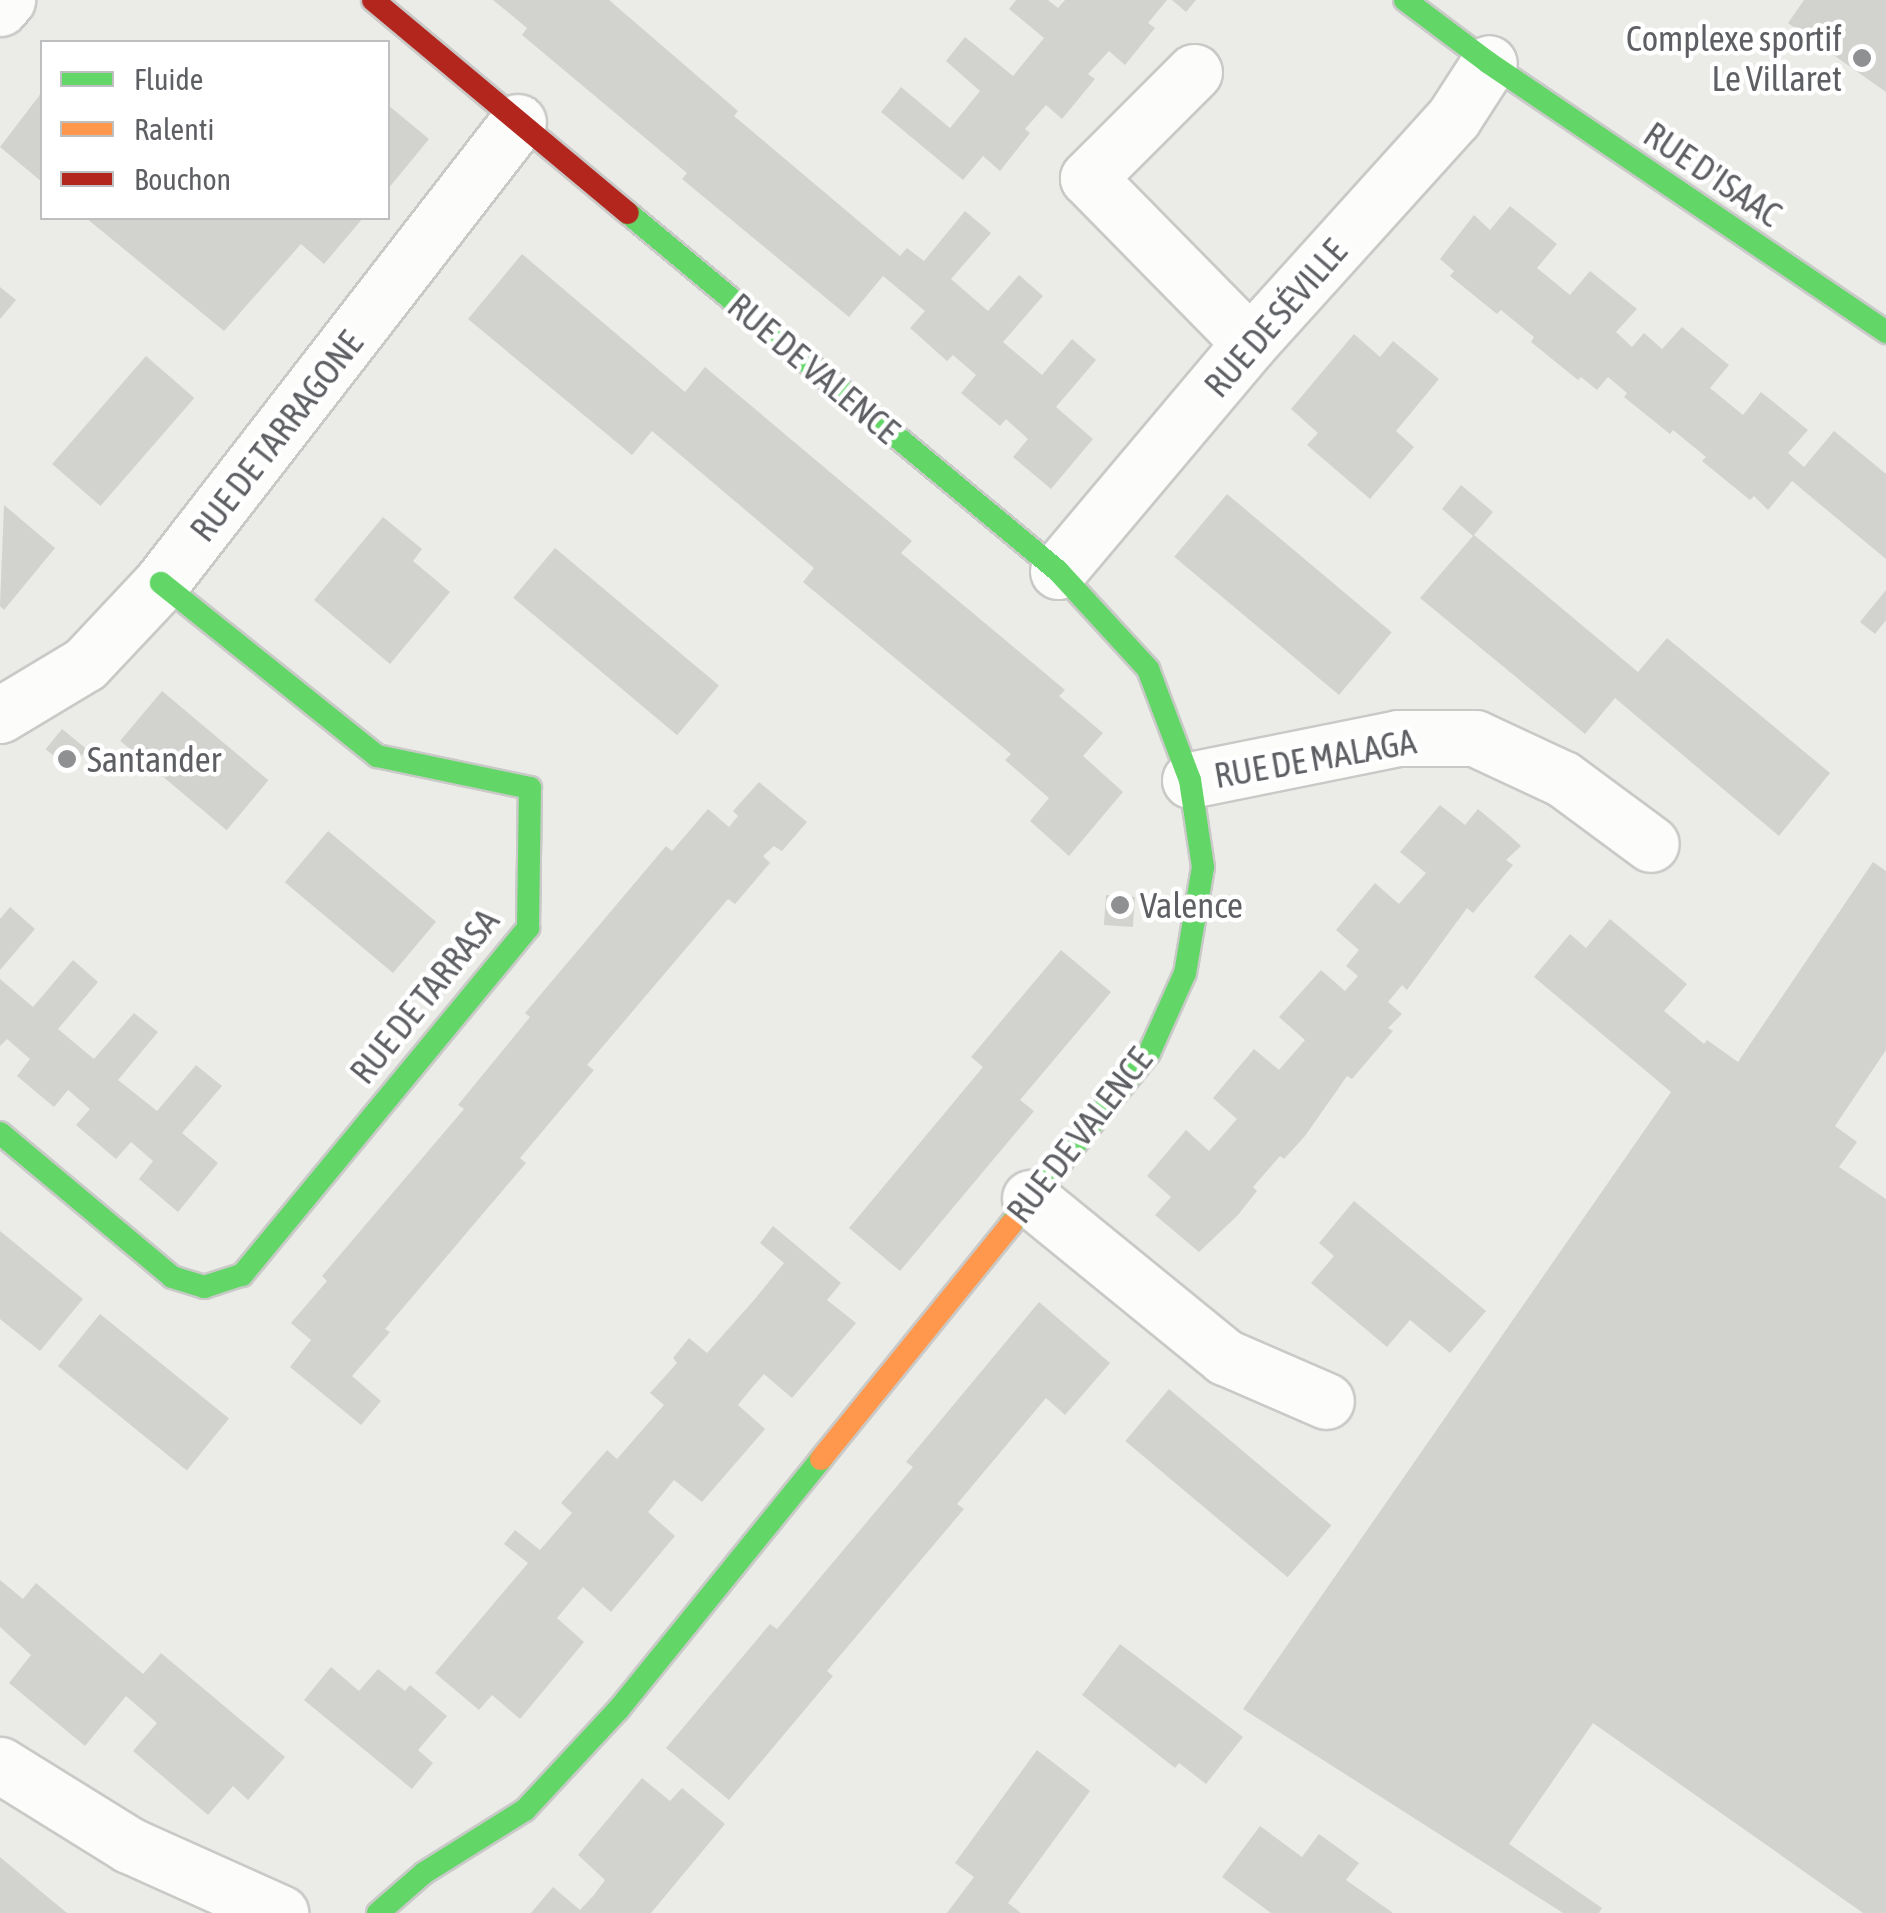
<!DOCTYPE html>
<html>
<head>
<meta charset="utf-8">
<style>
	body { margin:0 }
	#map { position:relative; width:1886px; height:1913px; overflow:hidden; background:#ebebe7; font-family:"Asap Condensed",sans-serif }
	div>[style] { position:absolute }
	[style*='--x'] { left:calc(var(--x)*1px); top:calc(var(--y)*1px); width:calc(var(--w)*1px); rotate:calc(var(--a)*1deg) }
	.building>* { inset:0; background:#d2d2cf; transform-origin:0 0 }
	.roads { filter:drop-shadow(2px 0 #c9c9c8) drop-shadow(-2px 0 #c9c9c8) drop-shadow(0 2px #c9c9c8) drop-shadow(0 -2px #c9c9c8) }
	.street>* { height:55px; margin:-27.5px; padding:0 27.5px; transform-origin:27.5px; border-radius:27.5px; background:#fcfcfb }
	.fast>* { height:22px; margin:-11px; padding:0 11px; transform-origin:11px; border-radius:11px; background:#63d668 }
	.slow>* { height:22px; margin:-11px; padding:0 11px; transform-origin:11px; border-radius:11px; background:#ff974d }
	.jam>* { height:22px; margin:-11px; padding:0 11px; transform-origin:11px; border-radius:11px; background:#b3261e }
	.dots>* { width:28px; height:28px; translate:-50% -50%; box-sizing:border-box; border:5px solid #fff; border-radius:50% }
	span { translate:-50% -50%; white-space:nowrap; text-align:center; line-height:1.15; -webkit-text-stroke:9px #fff; paint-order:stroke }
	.poi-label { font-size:35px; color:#5d5f63 }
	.right { translate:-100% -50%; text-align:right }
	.left { translate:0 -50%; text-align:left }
	.street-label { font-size:35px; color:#5d5f63 }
	.legend { position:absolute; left:40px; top:40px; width:350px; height:180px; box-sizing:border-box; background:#fff; border:2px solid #bebfc1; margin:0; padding:12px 18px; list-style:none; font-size:30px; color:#5d5f63 }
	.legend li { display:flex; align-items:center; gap:20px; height:50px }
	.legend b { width:50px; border:2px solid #bebfc1 }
</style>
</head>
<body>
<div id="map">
	<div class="building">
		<i style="clip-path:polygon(493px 0,609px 0,738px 111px,734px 116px,900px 256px,907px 248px,924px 261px,965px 211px,991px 233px,951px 279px,988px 311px,1019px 275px,1043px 296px,1003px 342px,1042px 375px,1072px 339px,1096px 360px,1056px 407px,1093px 439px,1051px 489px,1013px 457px,1028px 439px,1006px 419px,1000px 426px,961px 393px,976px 375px,953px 355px,947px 361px,910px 328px,925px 311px,883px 276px,849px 317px,682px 179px,687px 173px,522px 35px,527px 28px)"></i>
		<i style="clip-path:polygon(1016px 0,1048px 0,1058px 8px,1065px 0,1167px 0,1148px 23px,1155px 28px,1125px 65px,1109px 51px,1088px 74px,1095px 79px,1062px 119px,1046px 105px,1025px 129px,1030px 133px,1000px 171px,983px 156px,963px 180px,881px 112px,901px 87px,950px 128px,980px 91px,946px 61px,965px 37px,1013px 76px,1044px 38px,1009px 9px)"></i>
		<i style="clip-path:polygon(1172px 0,1196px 0,1186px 12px)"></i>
		<i style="clip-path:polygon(1804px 0,1886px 0,1886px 92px,1788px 23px)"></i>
		<i style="clip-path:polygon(42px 92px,42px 182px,0 147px)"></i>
		<i style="clip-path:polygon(388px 105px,429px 139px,388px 189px)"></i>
		<i style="clip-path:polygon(1510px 206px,1557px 244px,1537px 268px,1570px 295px,1590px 271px,1637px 309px,1616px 332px,1632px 347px,1644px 333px,1662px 349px,1682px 327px,1729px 365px,1710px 388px,1743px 415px,1761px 392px,1808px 430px,1788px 453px,1804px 467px,1834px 431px,1886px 474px,1886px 559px,1792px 481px,1768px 510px,1754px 496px,1750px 500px,1702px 461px,1706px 457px,1673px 430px,1670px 434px,1624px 397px,1627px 393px,1608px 377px,1597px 390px,1581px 377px,1578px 380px,1531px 342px,1534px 337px,1518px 324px,1501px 310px,1497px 314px,1450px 276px,1454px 271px,1440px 259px,1474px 215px,1490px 230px)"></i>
		<i style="clip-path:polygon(86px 218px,363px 218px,324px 264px,301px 244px,224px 331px)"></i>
		<i style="clip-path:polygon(522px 254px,685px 392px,705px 367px,912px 541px,901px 553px,1065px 690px,1059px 696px,1103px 733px,1083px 756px,1123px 792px,1069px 856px,1030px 821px,1049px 798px,1005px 760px,1011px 754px,803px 582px,814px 568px,652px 431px,632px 455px,468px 319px)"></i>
		<i style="clip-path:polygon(0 287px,16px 300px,0 319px)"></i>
		<i style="clip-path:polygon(1354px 334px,1380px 357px,1393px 341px,1439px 379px,1396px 431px,1414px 447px,1370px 499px,1307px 445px,1318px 433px,1291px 409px)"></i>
		<i style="left:146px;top:356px;width:64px;height:143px;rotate:41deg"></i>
		<i style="clip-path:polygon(1461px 485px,1493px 512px,1474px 535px,1638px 672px,1667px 638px,1830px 773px,1779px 836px,1615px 698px,1585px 734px,1420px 598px,1473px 536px,1442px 509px)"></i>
		<i style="left:1227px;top:494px;width:215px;height:82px;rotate:40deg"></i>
		<i style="clip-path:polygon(4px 505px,55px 548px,4px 610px,0 606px)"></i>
		<i style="clip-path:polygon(383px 517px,422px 549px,413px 561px,450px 592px,390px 664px,314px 600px)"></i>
		<i style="left:555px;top:548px;width:214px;height:65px;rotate:40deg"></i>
		<i style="clip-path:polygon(1886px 590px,1886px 620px,1875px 634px,1860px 622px)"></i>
		<i style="left:162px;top:691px;width:139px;height:65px;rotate:40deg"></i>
		<i style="left:62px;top:729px;width:32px;height:26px;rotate:39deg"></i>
		<i style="clip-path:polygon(759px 782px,807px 822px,782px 851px,774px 846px,763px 856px,770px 863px,735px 904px,728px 899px,587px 1065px,594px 1070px,520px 1158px,526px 1163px,385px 1329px,390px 1332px,352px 1376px,381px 1401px,361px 1425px,290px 1367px,311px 1340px,291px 1323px,327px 1281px,322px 1276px,464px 1109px,458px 1105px,530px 1017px,525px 1013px,666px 846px,672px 851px,708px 809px,729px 827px,738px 816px,733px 811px)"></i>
		<i style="clip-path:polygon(1440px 805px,1465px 825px,1478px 809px,1509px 835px,1521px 846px,1506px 860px,1513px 865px,1473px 913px,1467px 908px,1407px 990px,1402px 985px,1388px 1002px,1402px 1014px,1388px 1028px,1393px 1031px,1352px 1079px,1347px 1076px,1305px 1136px,1284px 1159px,1280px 1156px,1253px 1187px,1257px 1191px,1238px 1215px,1199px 1252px,1155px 1215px,1171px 1197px,1147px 1176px,1186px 1130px,1209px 1151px,1237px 1119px,1213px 1098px,1254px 1049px,1279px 1070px,1305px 1040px,1279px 1017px,1321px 970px,1345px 991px,1358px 976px,1346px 966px,1359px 950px,1336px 930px,1375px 883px,1399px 904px,1426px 873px,1400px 852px)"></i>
		<i style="left:328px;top:831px;width:141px;height:67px;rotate:40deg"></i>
		<i style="clip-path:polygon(1873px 862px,1886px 871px,1886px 1050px,1835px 1126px,1857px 1142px,1839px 1167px,1886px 1199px,1886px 1913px,1863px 1913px,1593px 1723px,1509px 1844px,1602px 1908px,1599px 1913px,1563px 1913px,1243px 1709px,1671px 1092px,1534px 977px,1570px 934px,1586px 948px,1610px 919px,1687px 984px,1664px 1011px,1704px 1044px,1707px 1040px,1738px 1062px)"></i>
		<i style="left:1106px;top:895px;width:29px;height:30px;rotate:4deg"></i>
		<i style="clip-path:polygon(10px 907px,35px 929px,0 970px,0 919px)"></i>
		<i style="clip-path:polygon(1061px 950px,1111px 992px,1020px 1100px,1034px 1111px,900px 1271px,849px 1228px,983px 1067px,971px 1057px)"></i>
		<i style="clip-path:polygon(73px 960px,98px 982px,58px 1029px,94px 1059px,134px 1013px,158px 1032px,118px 1080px,157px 1111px,196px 1065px,222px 1086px,182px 1133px,218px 1163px,178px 1212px,139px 1179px,153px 1161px,131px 1142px,116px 1159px,76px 1125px,90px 1109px,68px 1090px,54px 1107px,17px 1076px,30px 1059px,7px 1039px,0 1046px,0 979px,33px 1007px)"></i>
		<i style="clip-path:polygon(1354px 1201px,1486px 1311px,1450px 1353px,1410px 1320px,1387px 1347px,1311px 1283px,1334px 1256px,1319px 1243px)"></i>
		<i style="clip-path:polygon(773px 1226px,841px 1283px,827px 1300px,856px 1323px,792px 1398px,764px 1374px,750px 1390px,738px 1405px,765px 1429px,702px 1502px,674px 1480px,648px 1512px,675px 1536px,611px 1612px,583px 1587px,557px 1618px,584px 1642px,520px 1719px,492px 1695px,479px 1710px,435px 1673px,528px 1563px,504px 1544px,515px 1530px,540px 1550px,572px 1513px,561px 1503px,607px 1450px,617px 1459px,664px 1405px,650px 1393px,677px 1363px,673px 1358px,689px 1338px,707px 1353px,754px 1300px,784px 1263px,760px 1243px)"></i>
		<i style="clip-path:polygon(0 1231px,83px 1299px,40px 1351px,0 1319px)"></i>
		<i style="clip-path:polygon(1039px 1302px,1110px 1363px,1065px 1415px,1046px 1398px,957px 1504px,964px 1509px,827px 1671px,833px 1676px,729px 1800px,666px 1748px,770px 1624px,777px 1629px,913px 1467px,906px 1462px)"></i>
		<i style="left:100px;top:1314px;width:166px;height:67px;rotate:39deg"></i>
		<i style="left:1169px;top:1389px;width:212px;height:68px;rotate:40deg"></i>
		<i style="clip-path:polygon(0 1580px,23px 1599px,36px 1583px,143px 1674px,161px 1653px,285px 1757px,248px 1800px,233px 1786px,208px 1815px,133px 1751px,157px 1723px,126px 1696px,85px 1746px,9px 1683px,31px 1655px,0 1627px)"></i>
		<i style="clip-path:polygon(1120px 1644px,1243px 1737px,1206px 1784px,1179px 1763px,1175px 1768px,1082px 1695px)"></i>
		<i style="clip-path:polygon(331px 1667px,359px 1691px,378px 1669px,405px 1691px,410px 1685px,447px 1716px,418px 1750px,433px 1763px,412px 1789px,304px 1700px)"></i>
		<i style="clip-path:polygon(1037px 1750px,1090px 1791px,1008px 1903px,1021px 1913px,947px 1913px,974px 1877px,955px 1863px)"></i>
		<i style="clip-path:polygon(642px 1778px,670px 1801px,682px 1788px,725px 1824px,651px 1913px,531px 1913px,553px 1887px,580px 1910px,594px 1895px,605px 1880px,578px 1855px)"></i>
		<i style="clip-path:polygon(1260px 1826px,1302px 1857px,1319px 1834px,1359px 1863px,1346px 1880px,1393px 1913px,1271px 1913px,1222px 1877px)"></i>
		<i style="clip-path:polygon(0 1857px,44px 1894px,67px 1913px,0 1913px)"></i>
	</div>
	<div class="roads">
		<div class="street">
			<i style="--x:0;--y:8;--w:11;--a:-49"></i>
			<i style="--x:1194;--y:72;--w:150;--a:135"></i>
			<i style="--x:1088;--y:178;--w:231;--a:45.5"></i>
			<i style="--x:1058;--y:571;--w:298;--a:-49.9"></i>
			<i style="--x:1250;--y:343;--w:304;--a:-47.9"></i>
			<i style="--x:1454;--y:117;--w:64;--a:-57.1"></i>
			<i style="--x:0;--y:715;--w:99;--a:-31"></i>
			<i style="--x:85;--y:664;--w:111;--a:-46.8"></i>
			<i style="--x:161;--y:583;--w:583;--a:-52.25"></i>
			<i style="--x:1190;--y:780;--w:212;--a:-11.4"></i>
			<i style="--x:1398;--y:738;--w:77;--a:0"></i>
			<i style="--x:1475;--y:738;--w:97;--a:25"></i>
			<i style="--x:1563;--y:779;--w:109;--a:36.5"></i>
			<i style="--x:1030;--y:1198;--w:252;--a:39.2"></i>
			<i style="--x:1225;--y:1357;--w:110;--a:23.5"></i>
			<i style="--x:0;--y:1765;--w:152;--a:31.8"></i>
			<i style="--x:129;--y:1845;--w:166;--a:24.2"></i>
		</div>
		<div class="fast">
			<i style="--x:1405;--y:0;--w:105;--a:36.9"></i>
			<i style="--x:1489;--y:63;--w:480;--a:34.1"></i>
			<i style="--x:628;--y:213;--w:560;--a:39.78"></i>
			<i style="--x:1058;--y:571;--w:133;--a:47.4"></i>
			<i style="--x:1148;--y:669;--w:119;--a:69.3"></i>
			<i style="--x:1190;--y:780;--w:88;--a:81.5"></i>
			<i style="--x:1203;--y:867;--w:108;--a:99.6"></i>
			<i style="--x:1185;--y:973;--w:88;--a:114.2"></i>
			<i style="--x:1149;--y:1053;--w:220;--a:128.9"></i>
			<i style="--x:0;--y:1133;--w:224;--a:39.9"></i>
			<i style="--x:172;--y:1277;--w:34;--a:17"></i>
			<i style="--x:204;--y:1287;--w:40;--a:-18"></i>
			<i style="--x:242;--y:1275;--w:450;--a:-50.5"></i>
			<i style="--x:528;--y:928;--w:140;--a:-89.2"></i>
			<i style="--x:530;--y:788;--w:156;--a:-168.2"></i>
			<i style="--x:377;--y:756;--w:277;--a:-141.3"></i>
			<i style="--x:378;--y:1913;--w:61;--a:-41"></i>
			<i style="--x:424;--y:1873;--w:119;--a:-32"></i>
			<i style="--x:525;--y:1810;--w:137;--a:-47.1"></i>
			<i style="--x:618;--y:1710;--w:323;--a:-51"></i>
		</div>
		<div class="slow">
			<i style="--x:821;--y:1459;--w:302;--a:-51"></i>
		</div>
		<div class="jam">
			<i style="--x:373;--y:0;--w:332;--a:39.9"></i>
		</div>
	</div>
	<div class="dots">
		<i style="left:1862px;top:58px;background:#8f9091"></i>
		<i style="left:67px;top:759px;background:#8f9091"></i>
		<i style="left:1120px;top:905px;background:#8f9091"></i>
	</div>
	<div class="poi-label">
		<span class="right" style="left:1842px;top:58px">Complexe sportif<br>Le Villaret</span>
		<span class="left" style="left:87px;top:759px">Santander</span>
		<span class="left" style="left:1140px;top:905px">Valence</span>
	</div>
	<div class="street-label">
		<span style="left:1713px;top:174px;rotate:34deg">RUE D'ISAAC</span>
		<span style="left:1275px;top:318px;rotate:-49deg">RUE DE SÉVILLE</span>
		<span style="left:814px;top:368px;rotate:40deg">RUE DE VALENCE</span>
		<span style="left:276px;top:436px;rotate:-52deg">RUE DE TARRAGONE</span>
		<span style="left:1315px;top:758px;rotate:-10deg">RUE DE MALAGA</span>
		<span style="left:424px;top:996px;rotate:-51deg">RUE DE TARRASA</span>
		<span style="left:1079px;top:1135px;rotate:-52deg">RUE DE VALENCE</span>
	</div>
	<ul class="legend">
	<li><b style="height:12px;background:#63d668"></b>Fluide</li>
	<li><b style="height:12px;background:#ff974d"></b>Ralenti</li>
	<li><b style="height:12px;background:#b3261e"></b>Bouchon</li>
	</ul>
</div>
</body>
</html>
